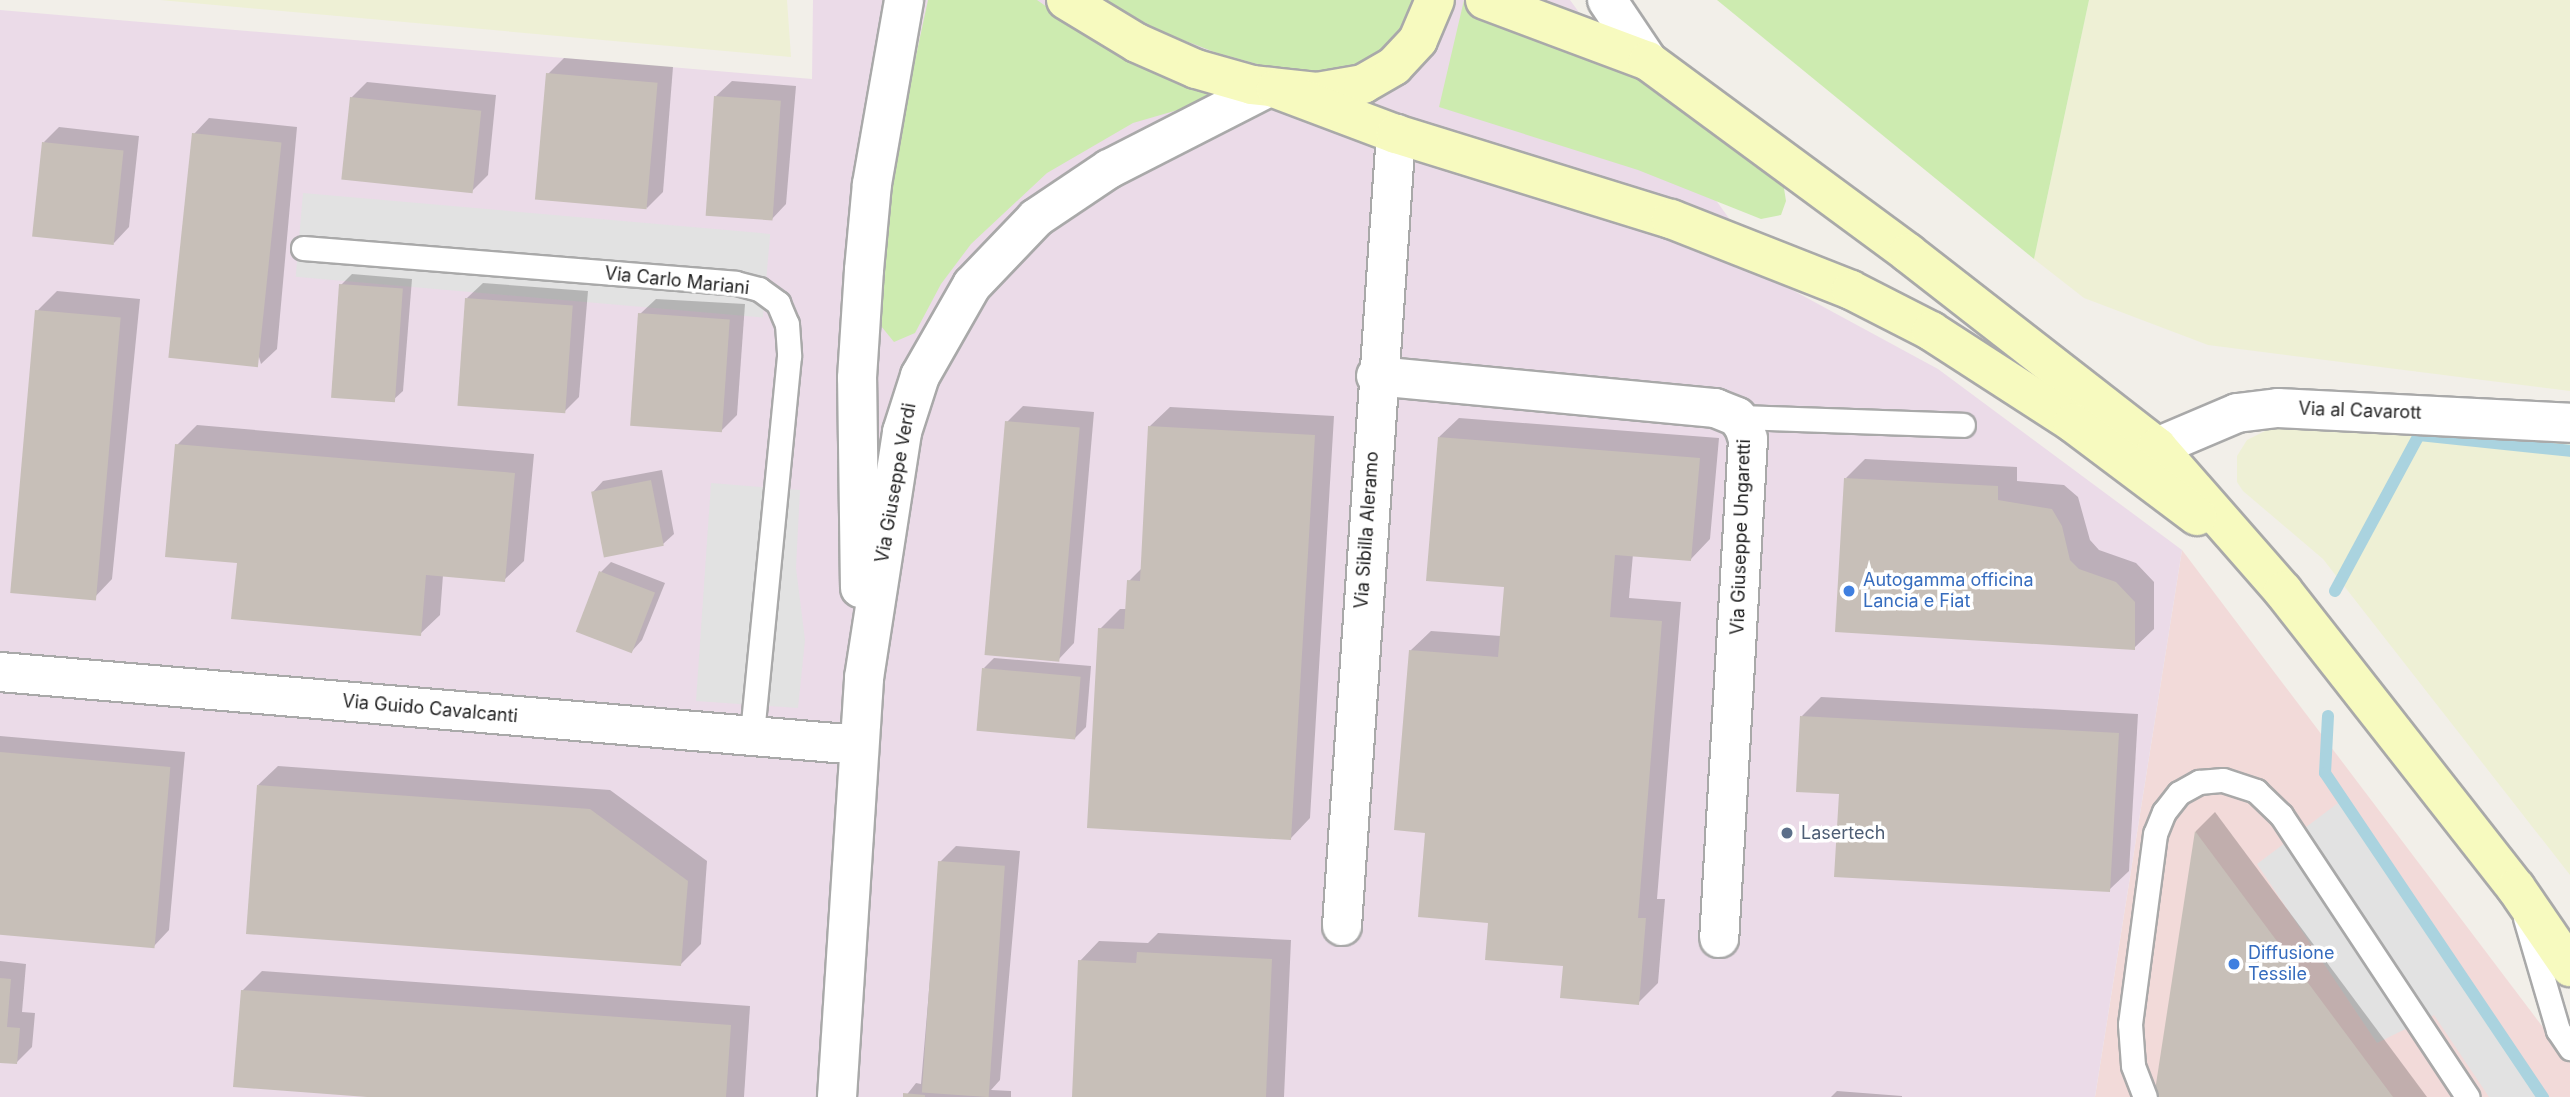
<!DOCTYPE html>
<html>
<head>
<meta charset="utf-8">
<style>
	body { margin:0 }
	#map { position:relative; width:2570px; height:1097px; overflow:hidden; background:#f2efe9; font-family:Inter,sans-serif }
	div>[style] { position:absolute }
	[style*='--x'] { left:calc(var(--x)*1px); top:calc(var(--y)*1px); width:calc(var(--w)*1px); rotate:calc(var(--a)*1deg) }
	.commercial>* { inset:0; background:#f2dad9 }
	.industrial>* { inset:0; background:#ebdbe8 }
	.farmland>* { inset:0; background:#eef0d5 }
	.grass>* { inset:0; background:#cdebb0 }
	.parking>* { inset:0; background:#e2e2e2; transform-origin:0 0 }
	.shadow>* { inset:0; background:#0003 }
	.stream>* { height:12px; margin:-6px; padding:0 6px; transform-origin:6px; border-radius:6px; background:#aad3df }
	.building>* { inset:0; background:#c7bfb8; transform-origin:0 0 }
	.roads { filter:drop-shadow(2px 0 #a9a9a9) drop-shadow(-2px 0 #a9a9a9) drop-shadow(0 2px #a9a9a9) drop-shadow(0 -2px #a9a9a9) }
	.service>* { height:23px; margin:-11.5px; padding:0 11.5px; transform-origin:11.5px; border-radius:11.5px; background:#fff }
	.minor>* { height:38px; margin:-19px; padding:0 19px; transform-origin:19px; border-radius:19px; background:#fff }
	.tertiary>* { height:38px; margin:-19px; padding:0 19px; transform-origin:19px; border-radius:19px; background:#fff }
	.secondary>* { height:38px; margin:-19px; padding:0 19px; transform-origin:19px; border-radius:19px; background:#f7fabf }
	.dots>* { width:19px; height:19px; translate:-50% -50%; box-sizing:border-box; border:4px solid #fff; border-radius:50% }
	span { translate:-50% -50%; white-space:nowrap; text-align:center; line-height:1.15; -webkit-text-stroke:7px #fff; paint-order:stroke }
	.street-label { font-size:18px; color:#222 }
	.shop-label { font-size:18px; color:#366cbe }
	.left { translate:0 -50%; text-align:left }
	.service-label { font-size:18px; color:#4e5e75 }
</style>
</head>
<body>
<div id="map">
	<div class="commercial">
		<i style="clip-path:polygon(2182px 550px,2570px 1063px,2570px 1097px,2095px 1097px)"></i>
	</div>
	<div class="industrial">
		<i style="clip-path:polygon(813px 0,1570px 0,1774px 280px,1938px 369px,2182px 550px,2095px 1097px,0 1097px,0 10px,812px 79px)"></i>
	</div>
	<div class="farmland">
		<i style="clip-path:polygon(160px 0,787px 0,791px 57px)"></i>
		<i style="clip-path:polygon(2089px 0,2570px 0,2570px 391px,2208px 345px,2084px 298px,2034px 259px)"></i>
		<i style="clip-path:polygon(2273px 427px,2570px 436px,2570px 875px,2323px 559px,2243px 491px,2237px 482px,2237px 456px,2247px 440px)"></i>
	</div>
	<div class="grass">
		<i style="clip-path:polygon(928px 0,1037px 0,1080px 30px,1226px 96px,1133px 123px,1047px 173px,971px 244px,941px 284px,915px 333px,894px 342px,881px 326px,880px 255px,899px 135px)"></i>
		<i style="clip-path:polygon(1104px 0,1413px 0,1400px 28px,1381px 49px,1355px 65px,1318px 71px,1264px 66px,1217px 53px,1162px 32px)"></i>
		<i style="clip-path:polygon(1464px 0,1533px 0,1783px 182px,1786px 201px,1781px 215px,1761px 219px,1638px 170px,1439px 107px)"></i>
		<i style="clip-path:polygon(1717px 0,2089px 0,2034px 259px)"></i>
	</div>
	<div class="parking">
		<i style="left:303px;top:193px;width:469px;height:84px;rotate:5deg"></i>
		<i style="clip-path:polygon(711px 483px,800px 490px,796px 568px,805px 640px,798px 708px,696px 701px)"></i>
		<i style="clip-path:polygon(2342px 800px,2542px 1097px,2489px 1097px,2434px 1015px,2377px 1043px,2257px 864px)"></i>
	</div>
	<div class="shadow">
		<i style="clip-path:polygon(564px 58px,673px 67px,663px 192px,647px 208px,548px 74px)"></i>
		<i style="clip-path:polygon(732px 81px,796px 86px,786px 204px,771px 220px,716px 96px)"></i>
		<i style="clip-path:polygon(367px 82px,496px 95px,488px 175px,472px 191px,351px 98px)"></i>
		<i style="clip-path:polygon(209px 118px,297px 127px,277px 349px,261px 364px,194px 134px)"></i>
		<i style="clip-path:polygon(59px 127px,139px 136px,129px 227px,114px 243px,44px 142px)"></i>
		<i style="clip-path:polygon(352px 274px,412px 279px,403px 391px,392px 401px,341px 285px)"></i>
		<i style="clip-path:polygon(483px 283px,588px 291px,579px 397px,564px 412px,467px 298px)"></i>
		<i style="clip-path:polygon(57px 291px,140px 299px,112px 579px,93px 599px,37px 311px)"></i>
		<i style="clip-path:polygon(656px 299px,745px 304px,737px 415px,722px 430px,640px 314px)"></i>
		<i style="clip-path:polygon(1023px 406px,1094px 412px,1074px 643px,1059px 659px,1007px 422px)"></i>
		<i style="clip-path:polygon(1170px 407px,1334px 416px,1310px 818px,1291px 838px,1100px 629px,1120px 609px,1127px 609px,1129px 581px,1142px 568px,1150px 426px)"></i>
		<i style="clip-path:polygon(1459px 418px,1719px 438px,1710px 539px,1691px 559px,1633px 554px,1629px 598px,1681px 602px,1657px 899px,1665px 899px,1658px 983px,1638px 1003px,1565px 964px,1427px 831px,1411px 650px,1431px 631px,1501px 636px,1506px 585px,1439px 437px)"></i>
		<i style="clip-path:polygon(197px 425px,534px 454px,524px 561px,504px 580px,443px 575px,440px 615px,420px 634px,239px 562px,177px 445px)"></i>
		<i style="clip-path:polygon(1865px 459px,2017px 467px,2017px 481px,2064px 485px,2078px 497px,2090px 540px,2099px 550px,2136px 563px,2154px 582px,2154px 629px,2134px 648px,1846px 478px)"></i>
		<i style="clip-path:polygon(662px 470px,674px 534px,663px 544px,593px 492px,603px 481px)"></i>
		<i style="clip-path:polygon(611px 562px,665px 583px,642px 640px,632px 651px,601px 572px)"></i>
		<i style="clip-path:polygon(994px 658px,1091px 666px,1086px 727px,1075px 738px,984px 668px)"></i>
		<i style="clip-path:polygon(1821px 697px,2138px 714px,2129px 871px,2109px 890px,1840px 792px,1802px 716px)"></i>
		<i style="clip-path:polygon(0 736px,185px 752px,169px 930px,154px 946px,0 932px)"></i>
		<i style="clip-path:polygon(278px 766px,610px 790px,707px 861px,701px 944px,681px 964px,258px 785px)"></i>
		<i style="clip-path:polygon(2215px 812px,2427px 1097px,2155px 1097px,2196px 831px)"></i>
		<i style="clip-path:polygon(956px 846px,1020px 851px,1000px 1080px,991px 1090px,1011px 1091px,1011px 1097px,905px 1097px,916px 1083px,921px 1084px,940px 862px)"></i>
		<i style="clip-path:polygon(1158px 933px,1291px 940px,1284px 1097px,1073px 1097px,1080px 961px,1099px 941px,1148px 943px)"></i>
		<i style="clip-path:polygon(0 961px,26px 964px,22px 1012px,35px 1013px,32px 1047px,16px 1063px,0 1061px)"></i>
		<i style="clip-path:polygon(262px 971px,750px 1006px,744px 1097px,391px 1097px,242px 991px)"></i>
		<i style="clip-path:polygon(1837px 1091px,1902px 1096px,1902px 1097px,1831px 1097px)"></i>
	</div>
	<div class="stream">
		<i style="--x:2335;--y:591;--w:177;--a:-61.7"></i>
		<i style="--x:2419;--y:435;--w:152;--a:6"></i>
		<i style="--x:2328;--y:716;--w:57;--a:93"></i>
		<i style="--x:2325;--y:773;--w:391;--a:56.1"></i>
	</div>
	<div class="building">
		<i style="left:546px;top:73px;width:112px;height:127px;rotate:5deg"></i>
		<i style="left:714px;top:96px;width:67px;height:120px;rotate:4deg"></i>
		<i style="left:350px;top:97px;width:132px;height:83px;rotate:6deg"></i>
		<i style="left:192px;top:133px;width:90px;height:226px;rotate:6deg"></i>
		<i style="left:42px;top:142px;width:82px;height:95px;rotate:6deg"></i>
		<i style="left:339px;top:284px;width:64px;height:114px;rotate:4deg"></i>
		<i style="left:465px;top:298px;width:108px;height:108px;rotate:4deg"></i>
		<i style="left:35px;top:310px;width:86px;height:284px;rotate:5deg"></i>
		<i style="left:638px;top:313px;width:92px;height:113px;rotate:4deg"></i>
		<i style="left:1005px;top:421px;width:75px;height:235px;rotate:5deg"></i>
		<i style="clip-path:polygon(1148px 426px,1315px 435px,1291px 840px,1087px 828px,1098px 628px,1124px 629px,1127px 580px,1140px 581px)"></i>
		<i style="clip-path:polygon(1438px 437px,1700px 458px,1691px 561px,1615px 555px,1610px 617px,1662px 621px,1638px 918px,1646px 918px,1639px 1005px,1560px 998px,1563px 966px,1485px 960px,1488px 923px,1418px 917px,1425px 833px,1394px 830px,1409px 650px,1498px 657px,1504px 587px,1426px 581px)"></i>
		<i style="clip-path:polygon(175px 444px,515px 473px,505px 582px,426px 575px,421px 636px,231px 619px,237px 563px,165px 557px)"></i>
		<i style="clip-path:polygon(1844px 478px,1998px 486px,1998px 500px,2052px 509px,2062px 526px,2070px 560px,2079px 569px,2116px 582px,2135px 602px,2135px 650px,1835px 632px)"></i>
		<i style="left:651px;top:480px;width:67px;height:61px;rotate:79deg"></i>
		<i style="left:599px;top:571px;width:60px;height:65px;rotate:21deg"></i>
		<i style="left:982px;top:668px;width:99px;height:63px;rotate:5deg"></i>
		<i style="clip-path:polygon(1800px 716px,2119px 733px,2110px 892px,1834px 877px,1839px 794px,1796px 792px)"></i>
		<i style="left:0;top:752px;width:171px;height:182px;rotate:5deg"></i>
		<i style="clip-path:polygon(257px 785px,590px 809px,688px 881px,681px 966px,246px 934px)"></i>
		<i style="clip-path:polygon(2195px 831px,2393px 1097px,2154px 1097px)"></i>
		<i style="left:938px;top:861px;width:67px;height:232px;rotate:4deg"></i>
		<i style="clip-path:polygon(1137px 952px,1272px 959px,1266px 1097px,1072px 1097px,1078px 960px,1136px 963px)"></i>
		<i style="clip-path:polygon(0 978px,11px 979px,7px 1027px,20px 1028px,17px 1064px,0 1063px)"></i>
		<i style="clip-path:polygon(241px 990px,731px 1025px,726px 1097px,367px 1097px,233px 1087px)"></i>
		<i style="clip-path:polygon(903px 1093px,925px 1095px,925px 1097px,903px 1097px)"></i>
	</div>
	<div class="roads">
		<div class="service">
			<i style="--x:303;--y:248;--w:434;--a:4.6"></i>
			<i style="--x:736;--y:283;--w:24;--a:15"></i>
			<i style="--x:759;--y:289;--w:24;--a:36"></i>
			<i style="--x:778;--y:303;--w:23;--a:67"></i>
			<i style="--x:787;--y:324;--w:32;--a:86"></i>
			<i style="--x:789;--y:356;--w:382;--a:95.6"></i>
			<i style="--x:1737;--y:417;--w:226;--a:2"></i>
			<i style="--x:2525;--y:918;--w:117;--a:73.6"></i>
			<i style="--x:2558;--y:1030;--w:22;--a:56"></i>
			<i style="--x:2145;--y:1097;--w:34;--a:-111"></i>
			<i style="--x:2133;--y:1065;--w:41;--a:-94.2"></i>
			<i style="--x:2130;--y:1024;--w:192;--a:-82.5"></i>
			<i style="--x:2155;--y:834;--w:24;--a:-68"></i>
			<i style="--x:2164;--y:812;--w:24;--a:-52"></i>
			<i style="--x:2179;--y:793;--w:23;--a:-29"></i>
			<i style="--x:2199;--y:782;--w:24;--a:-5"></i>
			<i style="--x:2223;--y:780;--w:35;--a:18"></i>
			<i style="--x:2256;--y:791;--w:35;--a:44"></i>
			<i style="--x:2281;--y:815;--w:338;--a:56.5"></i>
		</div>
		<div class="minor">
			<i style="--x:1607;--y:0;--w:73;--a:56.1"></i>
			<i style="--x:1376;--y:376;--w:341;--a:5.4"></i>
			<i style="--x:1715;--y:408;--w:24;--a:22"></i>
			<i style="--x:1737;--y:417;--w:12;--a:55"></i>
			<i style="--x:1744;--y:427;--w:13;--a:72"></i>
			<i style="--x:1748;--y:439;--w:500;--a:93.3"></i>
			<i style="--x:2157;--y:447;--w:87;--a:-23"></i>
			<i style="--x:2237;--y:413;--w:41;--a:-7"></i>
			<i style="--x:2278;--y:408;--w:292;--a:2.9"></i>
			<i style="--x:0;--y:672;--w:862;--a:4.86"></i>
			<i style="--x:1342;--y:926;--w:794;--a:-86.1"></i>
		</div>
		<div class="tertiary">
			<i style="--x:860;--y:588;--w:210;--a:-90.8"></i>
			<i style="--x:857;--y:378;--w:108;--a:-86.3"></i>
			<i style="--x:864;--y:270;--w:86;--a:-84.7"></i>
			<i style="--x:872;--y:184;--w:187;--a:-80.1"></i>
			<i style="--x:837;--y:1097;--w:420;--a:-86.3"></i>
			<i style="--x:864;--y:678;--w:249;--a:-81.2"></i>
			<i style="--x:902;--y:432;--w:59;--a:-72.2"></i>
			<i style="--x:920;--y:376;--w:105;--a:-60.3"></i>
			<i style="--x:972;--y:285;--w:93;--a:-46.3"></i>
			<i style="--x:1036;--y:218;--w:88;--a:-33.9"></i>
			<i style="--x:1109;--y:169;--w:180;--a:-27.1"></i>
		</div>
		<div class="secondary">
			<i style="--x:1066;--y:0;--w:83;--a:31.2"></i>
			<i style="--x:1137;--y:43;--w:64;--a:23.8"></i>
			<i style="--x:1196;--y:69;--w:58;--a:15.9"></i>
			<i style="--x:1252;--y:85;--w:65;--a:6.1"></i>
			<i style="--x:1317;--y:92;--w:47;--a:-9.9"></i>
			<i style="--x:1363;--y:84;--w:36;--a:-30"></i>
			<i style="--x:1394;--y:66;--w:35;--a:-47"></i>
			<i style="--x:1418;--y:40;--w:43;--a:-67"></i>
			<i style="--x:1485;--y:0;--w:174;--a:20.5"></i>
			<i style="--x:1648;--y:61;--w:323;--a:36.4"></i>
			<i style="--x:1908;--y:253;--w:316;--a:37.9"></i>
			<i style="--x:2157;--y:447;--w:191;--a:48.8"></i>
			<i style="--x:2283;--y:591;--w:377;--a:51.9"></i>
			<i style="--x:2516;--y:888;--w:96;--a:55.6"></i>
			<i style="--x:1276;--y:89;--w:128;--a:20.6"></i>
			<i style="--x:1396;--y:134;--w:288;--a:17.2"></i>
			<i style="--x:1671;--y:219;--w:193;--a:21.5"></i>
			<i style="--x:1851;--y:290;--w:90;--a:27.1"></i>
			<i style="--x:1931;--y:331;--w:169;--a:32.9"></i>
			<i style="--x:2073;--y:423;--w:155;--a:36.9"></i>
		</div>
	</div>
	<div class="dots">
		<i style="left:1849px;top:591px;background:#3f7fe0"></i>
		<i style="left:1787px;top:833px;background:#5c6f8a"></i>
		<i style="left:2234px;top:964px;background:#3f7fe0"></i>
	</div>
	<div class="street-label">
		<span style="left:677px;top:281px;rotate:6deg">Via Carlo Mariani</span>
		<span style="left:2360px;top:411px;rotate:2deg">Via al Cavarott</span>
		<span style="left:896px;top:483px;rotate:-80deg">Via Giuseppe Verdi</span>
		<span style="left:1367px;top:530px;rotate:-86deg">Via Sibilla Aleramo</span>
		<span style="left:1741px;top:537px;rotate:-88deg">Via Giuseppe Ungaretti</span>
		<span style="left:430px;top:709px;rotate:5deg">Via Guido Cavalcanti</span>
	</div>
	<div class="shop-label">
		<span class="left" style="left:1863px;top:591px">Autogamma officina<br>Lancia e Fiat</span>
		<span class="left" style="left:2248px;top:964px">Diffusione<br>Tessile</span>
	</div>
	<div class="service-label">
		<span class="left" style="left:1801px;top:833px">Lasertech</span>
	</div>
</div>
</body>
</html>
